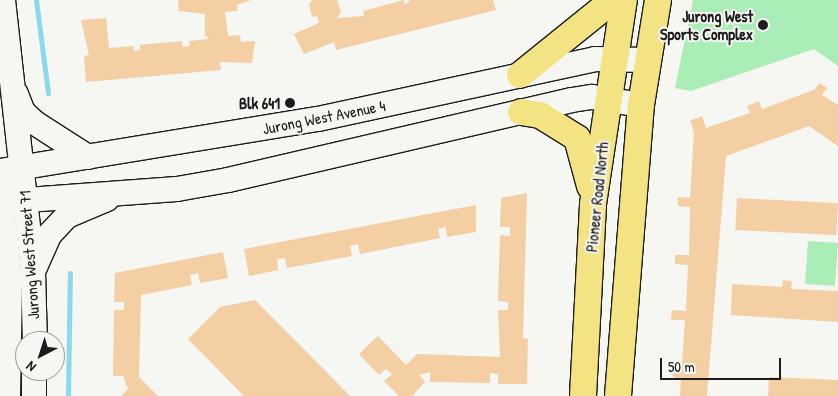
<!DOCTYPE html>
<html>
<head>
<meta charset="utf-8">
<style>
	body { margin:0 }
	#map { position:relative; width:838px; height:396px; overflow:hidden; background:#f6f6f2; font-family:"Patrick Hand",sans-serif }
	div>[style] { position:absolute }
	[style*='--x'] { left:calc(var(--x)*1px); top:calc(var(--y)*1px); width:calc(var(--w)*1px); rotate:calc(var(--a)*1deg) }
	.green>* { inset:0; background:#abedb6; transform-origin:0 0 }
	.stream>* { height:5px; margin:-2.5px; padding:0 2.5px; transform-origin:2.5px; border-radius:2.5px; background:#8bd9ea }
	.building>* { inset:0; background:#f3cfa3; transform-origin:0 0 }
	.roads { filter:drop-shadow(1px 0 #1c1c1c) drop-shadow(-1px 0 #1c1c1c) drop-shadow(0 1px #1c1c1c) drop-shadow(0 -1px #1c1c1c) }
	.secondary>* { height:24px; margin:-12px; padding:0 12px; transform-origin:12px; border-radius:12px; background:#f6f6f2 }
	.primary>* { height:26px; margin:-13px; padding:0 13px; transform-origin:13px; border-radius:13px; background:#f4e382 }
	.dots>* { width:14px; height:14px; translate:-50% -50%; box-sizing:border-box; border:2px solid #f6f6f2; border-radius:50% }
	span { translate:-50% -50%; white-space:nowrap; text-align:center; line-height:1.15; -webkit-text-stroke:4px #f6f6f2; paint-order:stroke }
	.poi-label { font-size:16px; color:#1c1c1c; font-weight:700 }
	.right { translate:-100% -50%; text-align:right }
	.street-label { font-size:16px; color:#1c1c1c }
	.north { position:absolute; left:15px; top:331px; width:50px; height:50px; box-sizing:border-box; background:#f6f6f2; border:1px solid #9f9f9c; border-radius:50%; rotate:220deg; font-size:14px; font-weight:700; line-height:20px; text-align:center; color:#1c1c1c }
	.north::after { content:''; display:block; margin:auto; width:18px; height:22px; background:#1c1c1c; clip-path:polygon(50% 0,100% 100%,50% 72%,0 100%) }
	.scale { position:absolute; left:660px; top:358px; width:121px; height:22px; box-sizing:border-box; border:2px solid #1c1c1c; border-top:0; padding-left:6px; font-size:15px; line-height:18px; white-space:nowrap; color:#1c1c1c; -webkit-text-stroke:4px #f6f6f2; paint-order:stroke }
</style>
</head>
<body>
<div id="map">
	<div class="green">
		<i style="clip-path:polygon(693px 0,838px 0,838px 66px,814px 49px,691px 91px,675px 88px)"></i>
		<i style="left:808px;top:241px;width:30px;height:43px;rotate:4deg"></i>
	</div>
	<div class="stream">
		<i style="--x:36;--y:0;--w:94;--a:82.6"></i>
		<i style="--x:68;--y:396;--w:123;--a:-89.1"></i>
	</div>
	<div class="building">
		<i style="clip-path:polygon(178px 0,251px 0,237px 5px,237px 11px,225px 12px,228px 36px,240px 35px,241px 42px,255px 41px,252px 63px,220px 62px,221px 70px,86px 82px,84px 56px,89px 55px,81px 20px,106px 18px,109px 48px,134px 46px,134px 51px,140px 50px,140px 45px,182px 41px,183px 47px,190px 46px,189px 41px,209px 39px,205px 35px,205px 14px,179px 11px)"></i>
		<i style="clip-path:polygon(312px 0,337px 0,341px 12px,337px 18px,364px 16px,363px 11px,404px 0,405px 5px,410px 0,493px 0,496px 10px,336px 50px,334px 42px,304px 54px,294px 34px,319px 23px,317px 16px,312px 17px,309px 5px)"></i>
		<i style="clip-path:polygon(820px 83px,827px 88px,822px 95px,838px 105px,838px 146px,809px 126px,726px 156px,707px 396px,680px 396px,681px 379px,673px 377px,673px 362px,682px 363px,685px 320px,671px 320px,672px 310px,686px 311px,688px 265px,675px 264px,675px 255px,689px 255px,690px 207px,678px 206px,678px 197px,690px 198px,694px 132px,690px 121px,702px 116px,706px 128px,750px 113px,747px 106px,759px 101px,762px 109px,814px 90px)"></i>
		<i style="clip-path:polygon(527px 193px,523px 338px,528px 339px,527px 384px,498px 384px,498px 374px,490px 373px,490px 383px,430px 382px,430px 372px,419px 375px,425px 382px,412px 396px,399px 396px,384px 381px,392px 374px,386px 369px,379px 375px,359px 354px,378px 336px,406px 365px,417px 354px,500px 357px,498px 310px,508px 310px,508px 302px,498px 301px,500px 235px,510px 236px,510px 227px,500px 227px,501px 198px)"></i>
		<i style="left:737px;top:198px;width:101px;height:32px;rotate:3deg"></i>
		<i style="clip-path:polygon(476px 205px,476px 232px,447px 237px,446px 227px,438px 229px,440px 238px,360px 254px,358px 244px,350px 246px,352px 256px,287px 268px,285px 258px,277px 259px,278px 270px,249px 276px,244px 249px)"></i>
		<i style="clip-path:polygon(223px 252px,228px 278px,200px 283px,198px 273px,190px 275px,192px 285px,141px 295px,139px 377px,158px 396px,121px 396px,128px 389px,123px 376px,113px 376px,114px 310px,124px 310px,124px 302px,114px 302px,115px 273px)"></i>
		<i style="clip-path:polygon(783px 280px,792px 281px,791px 289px,838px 291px,838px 322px,731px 315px,732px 284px,782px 287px)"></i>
		<i style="clip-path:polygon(255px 300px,350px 396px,244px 396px,188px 339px,220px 307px)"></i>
		<i style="clip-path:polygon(769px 377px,838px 380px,838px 396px,768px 396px)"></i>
	</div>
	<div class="roads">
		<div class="secondary">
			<i style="--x:3;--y:0;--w:273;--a:83.7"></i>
			<i style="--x:33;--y:271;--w:70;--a:88.4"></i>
			<i style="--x:16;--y:94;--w:19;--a:69"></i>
			<i style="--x:23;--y:112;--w:16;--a:43"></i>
			<i style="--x:35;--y:123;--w:63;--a:32.7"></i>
			<i style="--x:0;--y:171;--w:322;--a:-9.3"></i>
			<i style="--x:318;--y:119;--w:283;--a:-12.2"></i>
			<i style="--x:595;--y:59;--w:51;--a:1.1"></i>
			<i style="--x:0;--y:186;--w:95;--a:83.9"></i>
			<i style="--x:10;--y:280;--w:116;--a:91"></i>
			<i style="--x:0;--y:202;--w:177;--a:-4.2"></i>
			<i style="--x:177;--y:189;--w:52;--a:-10"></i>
			<i style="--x:228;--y:180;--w:353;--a:-13.1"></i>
			<i style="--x:572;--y:100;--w:20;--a:-9"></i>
			<i style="--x:592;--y:97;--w:50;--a:9.3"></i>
			<i style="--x:35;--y:267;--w:36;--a:-66"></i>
			<i style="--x:50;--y:234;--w:25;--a:-47"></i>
			<i style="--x:67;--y:216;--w:43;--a:-23"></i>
			<i style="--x:34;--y:396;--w:25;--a:-90"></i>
		</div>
		<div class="primary">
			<i style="--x:520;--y:75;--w:119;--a:-38.9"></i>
			<i style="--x:521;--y:112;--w:19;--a:9"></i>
			<i style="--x:540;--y:115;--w:44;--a:31.9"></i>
			<i style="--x:577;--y:138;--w:50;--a:74.8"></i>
			<i style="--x:583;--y:396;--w:192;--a:-87"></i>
			<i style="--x:593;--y:204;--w:206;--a:-81.4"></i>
			<i style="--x:618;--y:396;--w:292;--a:-85.5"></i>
			<i style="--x:641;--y:105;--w:106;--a:-80.8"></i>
		</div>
	</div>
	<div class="dots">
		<i style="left:763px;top:25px;background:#1c1c1c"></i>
		<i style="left:290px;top:103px;background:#1c1c1c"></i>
	</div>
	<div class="poi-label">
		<span class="right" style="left:753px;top:25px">Jurong West<br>Sports Complex</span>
		<span class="right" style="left:280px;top:103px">Blk 641</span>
	</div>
	<div class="street-label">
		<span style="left:324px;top:117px;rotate:-11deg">Jurong West Avenue 4</span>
		<span style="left:597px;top:197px;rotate:-84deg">Pioneer Road North</span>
		<span style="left:29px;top:255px;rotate:-94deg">Jurong West Street 71</span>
	</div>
	<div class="north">N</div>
	<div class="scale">50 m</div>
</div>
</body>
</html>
